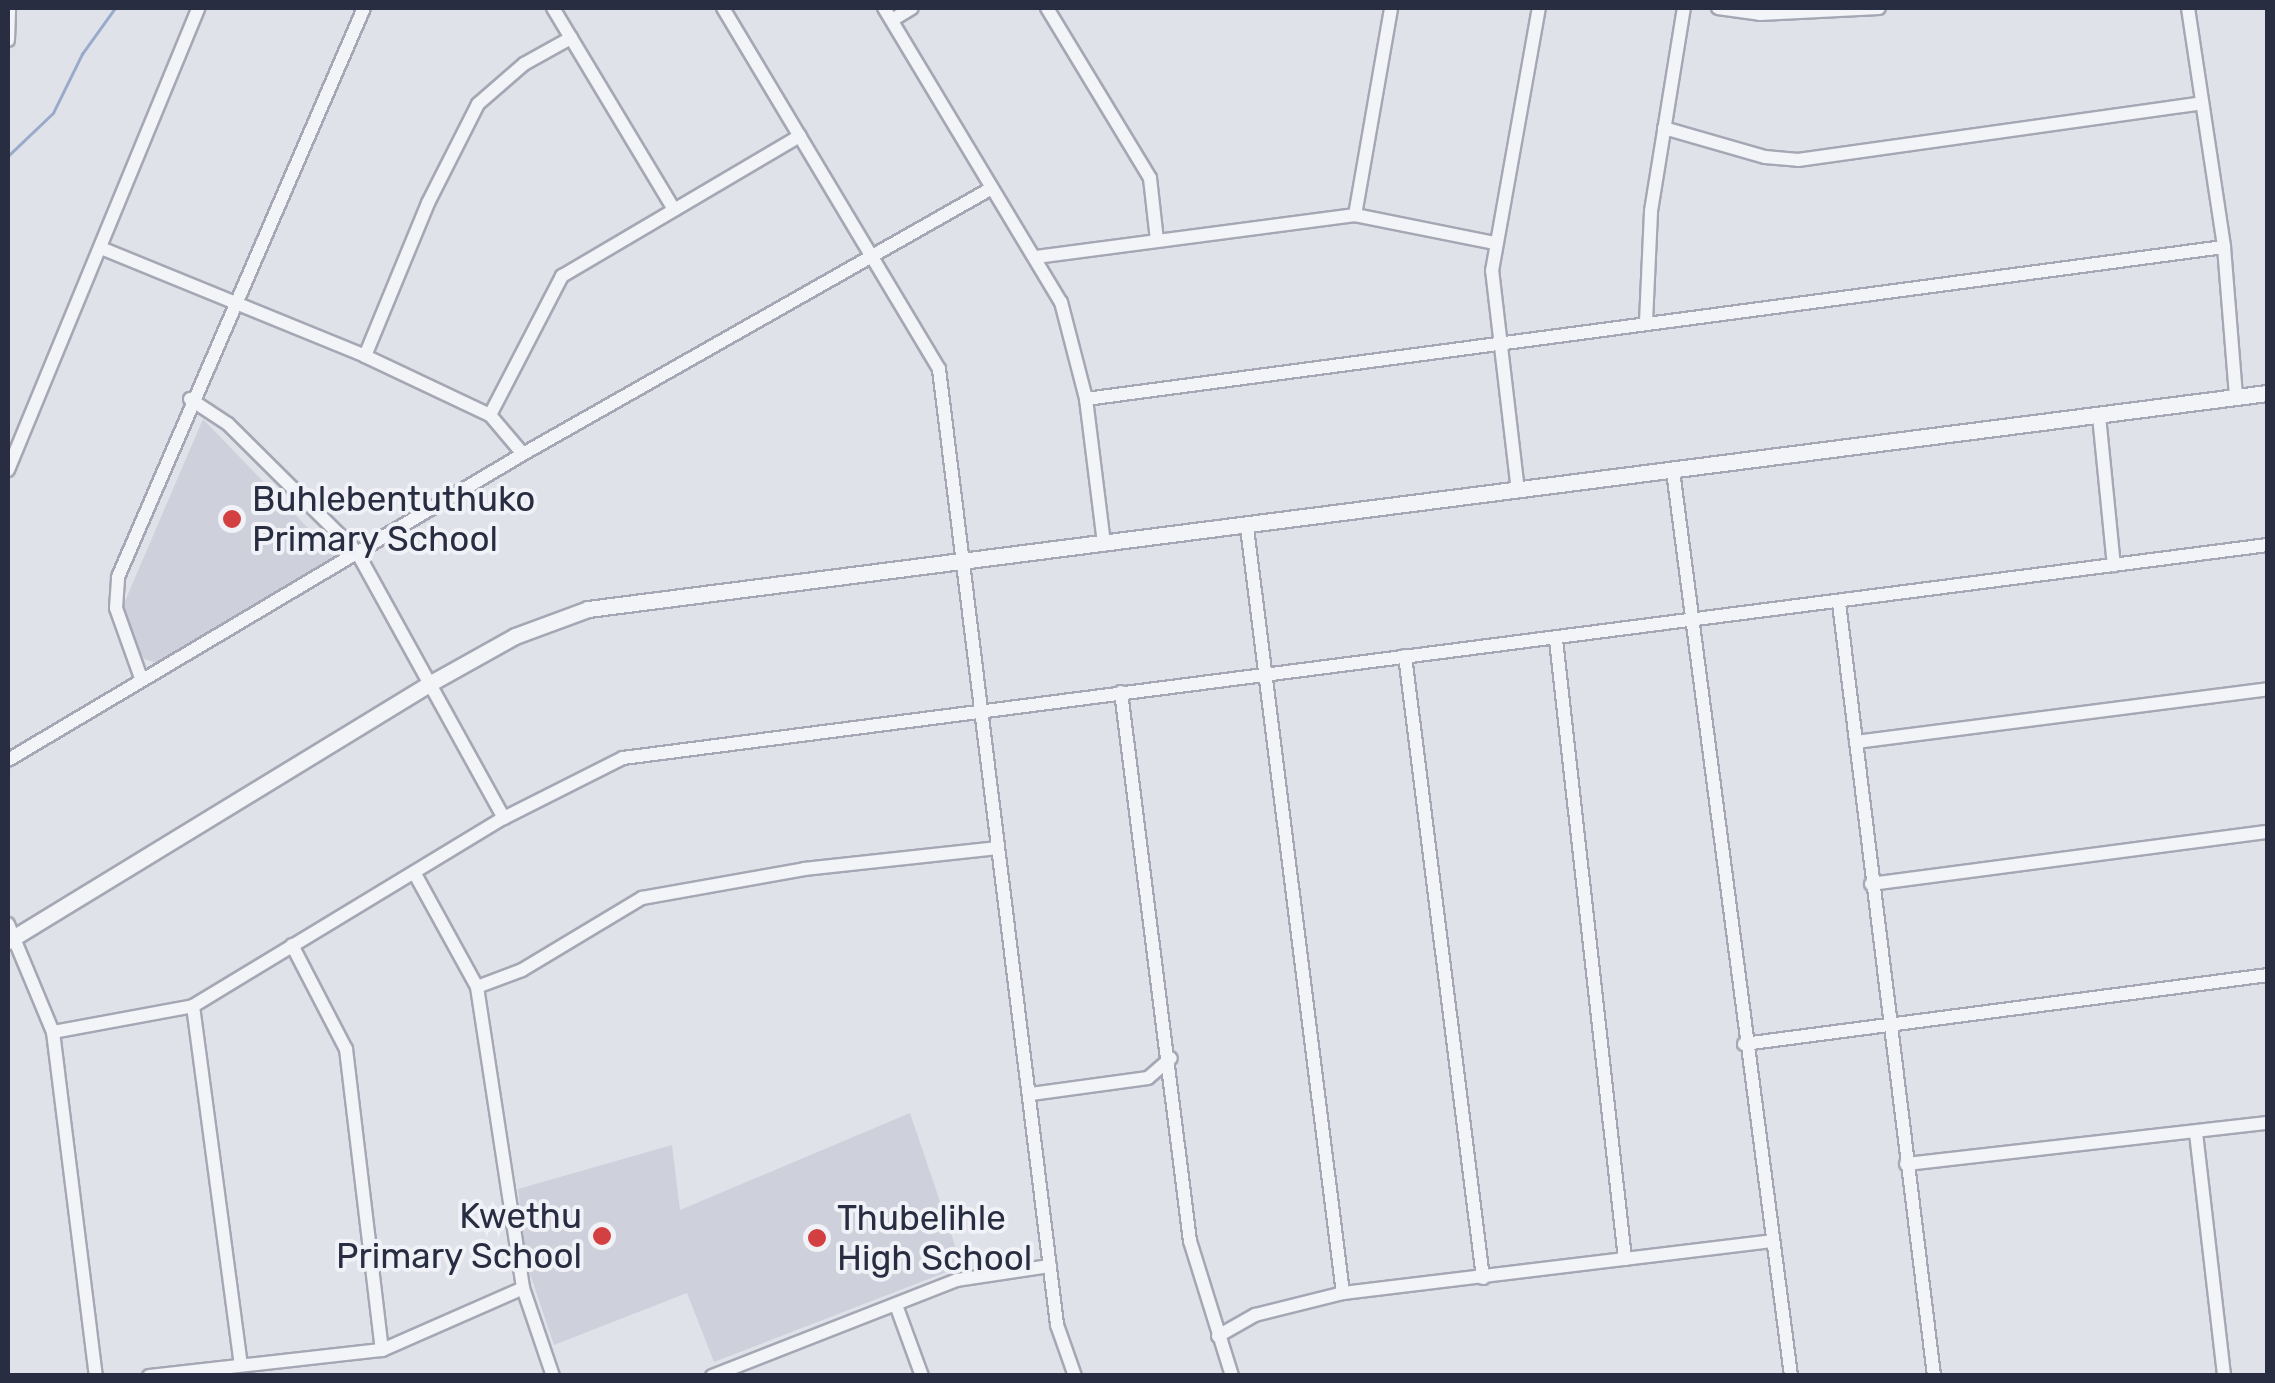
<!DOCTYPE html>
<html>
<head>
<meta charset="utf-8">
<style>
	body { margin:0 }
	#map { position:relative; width:2275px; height:1383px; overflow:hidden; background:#e0e2e9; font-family:Rubik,sans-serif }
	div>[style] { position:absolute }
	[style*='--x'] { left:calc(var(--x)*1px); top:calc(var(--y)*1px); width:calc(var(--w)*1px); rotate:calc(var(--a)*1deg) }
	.built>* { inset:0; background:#ced1dc }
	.stream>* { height:2.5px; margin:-1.25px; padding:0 1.25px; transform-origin:1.25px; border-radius:1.25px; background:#9aaacb }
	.roads { filter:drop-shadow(2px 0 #a5a8b4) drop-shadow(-2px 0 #a5a8b4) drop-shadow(0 2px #a5a8b4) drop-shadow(0 -2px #a5a8b4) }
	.minor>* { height:12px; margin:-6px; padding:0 6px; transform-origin:6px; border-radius:6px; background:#f3f4f8 }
	.tertiary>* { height:15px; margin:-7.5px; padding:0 7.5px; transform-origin:7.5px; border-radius:7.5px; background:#f3f4f8 }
	.dots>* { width:28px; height:28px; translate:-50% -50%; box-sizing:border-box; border:5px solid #f0f2f7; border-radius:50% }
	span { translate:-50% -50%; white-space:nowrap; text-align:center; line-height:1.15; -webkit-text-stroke:8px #f0f2f7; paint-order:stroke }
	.poi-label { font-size:35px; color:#282d42 }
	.left { translate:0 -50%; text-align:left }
	.right { translate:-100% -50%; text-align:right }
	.frame { position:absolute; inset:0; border:10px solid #282d42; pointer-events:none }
</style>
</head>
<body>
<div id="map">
	<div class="built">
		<i style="clip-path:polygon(203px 419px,335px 556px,157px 663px,144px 659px,123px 623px,122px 608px)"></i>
		<i style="clip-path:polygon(910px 1113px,962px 1266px,714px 1362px,687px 1293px,554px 1345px,526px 1262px,518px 1189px,672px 1145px,680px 1210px)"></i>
	</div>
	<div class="stream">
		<i style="--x:8;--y:156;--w:62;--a:-43.7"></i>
		<i style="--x:53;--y:113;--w:66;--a:-63.8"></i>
		<i style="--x:82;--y:54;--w:57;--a:-54.3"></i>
	</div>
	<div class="roads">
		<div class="minor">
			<i style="--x:553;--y:8;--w:235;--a:59"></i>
			<i style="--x:723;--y:8;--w:421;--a:59.1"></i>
			<i style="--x:939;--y:369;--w:963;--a:82.96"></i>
			<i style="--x:1057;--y:1325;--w:54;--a:70.6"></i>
			<i style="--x:884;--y:8;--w:343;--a:59"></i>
			<i style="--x:1061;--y:302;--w:100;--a:75.5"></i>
			<i style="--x:1086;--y:399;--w:146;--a:82.9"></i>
			<i style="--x:1047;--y:8;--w:199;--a:58.8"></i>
			<i style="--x:1150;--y:178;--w:62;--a:83.6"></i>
			<i style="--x:1718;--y:8;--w:42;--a:8.1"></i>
			<i style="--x:1760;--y:14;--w:119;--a:-2.9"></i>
			<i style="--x:2188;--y:8;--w:242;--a:81.4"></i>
			<i style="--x:2224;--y:247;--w:150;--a:85.4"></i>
			<i style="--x:892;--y:20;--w:23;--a:-31"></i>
			<i style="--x:8;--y:40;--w:32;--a:-88"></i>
			<i style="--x:1664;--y:128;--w:105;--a:16"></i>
			<i style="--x:1765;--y:157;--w:33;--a:5"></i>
			<i style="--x:1798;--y:160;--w:408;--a:-8"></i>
			<i style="--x:1355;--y:215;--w:210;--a:-80.1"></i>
			<i style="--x:101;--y:248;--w:285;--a:22.2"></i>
			<i style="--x:365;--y:356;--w:138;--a:25.3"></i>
			<i style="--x:490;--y:415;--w:51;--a:49.8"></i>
			<i style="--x:1036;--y:257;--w:322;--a:-7.5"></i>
			<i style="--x:1355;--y:215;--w:143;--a:11.3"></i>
			<i style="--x:1646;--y:322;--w:111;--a:-87.4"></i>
			<i style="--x:1651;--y:211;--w:206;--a:-80.8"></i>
			<i style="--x:365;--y:356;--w:165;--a:-67.6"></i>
			<i style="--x:428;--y:203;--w:111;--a:-63.2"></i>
			<i style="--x:478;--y:104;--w:61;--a:-41"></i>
			<i style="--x:524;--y:64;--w:54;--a:-29"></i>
			<i style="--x:190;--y:399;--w:45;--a:33.3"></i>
			<i style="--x:228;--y:424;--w:182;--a:44.8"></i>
			<i style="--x:357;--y:552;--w:304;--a:61.1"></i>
			<i style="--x:1086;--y:399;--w:1148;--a:-7.61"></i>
			<i style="--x:490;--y:415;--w:157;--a:-62.6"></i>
			<i style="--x:562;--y:276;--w:276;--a:-30.5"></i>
			<i style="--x:2099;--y:416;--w:150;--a:84.3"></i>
			<i style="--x:8;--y:470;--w:500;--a:-67.6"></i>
			<i style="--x:1673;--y:471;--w:913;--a:82.57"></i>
			<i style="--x:1518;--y:491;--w:222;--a:-96.7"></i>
			<i style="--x:1492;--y:271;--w:267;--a:-79.9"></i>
			<i style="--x:1247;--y:528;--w:771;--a:82.85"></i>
			<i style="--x:1839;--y:603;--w:779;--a:82.99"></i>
			<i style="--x:1556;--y:640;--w:623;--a:83.64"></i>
			<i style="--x:1405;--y:656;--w:627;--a:82.85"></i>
			<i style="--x:141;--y:678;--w:74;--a:-109.7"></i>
			<i style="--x:116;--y:608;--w:31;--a:-86"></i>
			<i style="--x:118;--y:577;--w:620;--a:-66.62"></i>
			<i style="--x:1121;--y:692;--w:553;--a:82.84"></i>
			<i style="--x:1190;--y:1241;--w:141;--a:72.7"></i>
			<i style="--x:1856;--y:742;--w:415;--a:-7.3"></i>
			<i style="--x:8;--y:760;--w:599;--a:-30.72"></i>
			<i style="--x:523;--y:454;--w:539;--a:-29.56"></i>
			<i style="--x:415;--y:874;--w:129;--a:61.2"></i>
			<i style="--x:477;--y:987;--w:304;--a:81.3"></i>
			<i style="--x:523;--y:1288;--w:93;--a:71.2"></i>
			<i style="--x:1871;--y:884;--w:400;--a:-7.5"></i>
			<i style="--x:8;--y:924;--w:117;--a:67.4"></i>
			<i style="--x:53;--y:1032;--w:347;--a:82.9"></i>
			<i style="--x:292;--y:945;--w:117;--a:62.6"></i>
			<i style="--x:346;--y:1049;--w:303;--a:83.2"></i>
			<i style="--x:477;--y:987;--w:48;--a:-20.7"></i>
			<i style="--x:522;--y:970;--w:140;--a:-31"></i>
			<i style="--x:642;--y:898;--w:165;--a:-10.1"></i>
			<i style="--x:804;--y:869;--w:195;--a:-6.2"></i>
			<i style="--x:193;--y:1006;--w:362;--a:82.4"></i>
			<i style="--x:53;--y:1032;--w:142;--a:-10.5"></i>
			<i style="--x:193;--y:1006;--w:363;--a:-31.2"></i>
			<i style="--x:504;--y:818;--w:133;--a:-26.8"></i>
			<i style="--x:623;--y:758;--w:1659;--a:-7.38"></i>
			<i style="--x:1744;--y:1044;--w:529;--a:-7.5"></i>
			<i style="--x:1031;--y:1094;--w:118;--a:-7.8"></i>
			<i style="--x:1148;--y:1078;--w:30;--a:-41"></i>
			<i style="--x:2196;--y:1133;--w:245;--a:83.4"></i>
			<i style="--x:1906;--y:1164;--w:364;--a:-6.5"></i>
			<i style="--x:896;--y:1305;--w:76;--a:69.9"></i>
			<i style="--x:1218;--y:1336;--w:43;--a:-29.6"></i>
			<i style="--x:1255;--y:1315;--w:91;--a:-14"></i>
			<i style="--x:1343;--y:1293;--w:430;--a:-6.9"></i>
			<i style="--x:149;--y:1376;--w:234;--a:-6.4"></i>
			<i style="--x:382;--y:1350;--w:154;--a:-23.7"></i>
			<i style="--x:712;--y:1376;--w:263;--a:-21.4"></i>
			<i style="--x:957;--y:1280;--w:94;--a:-8.6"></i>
		</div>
		<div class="tertiary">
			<i style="--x:8;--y:941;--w:493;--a:-31.4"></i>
			<i style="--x:429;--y:684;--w:98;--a:-29.2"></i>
			<i style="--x:515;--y:636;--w:78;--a:-20.3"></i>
			<i style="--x:588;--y:609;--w:1694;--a:-7.33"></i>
		</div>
	</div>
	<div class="dots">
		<i style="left:232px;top:519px;background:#d34041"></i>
		<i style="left:602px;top:1236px;background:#d34041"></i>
		<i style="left:817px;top:1238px;background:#d34041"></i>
	</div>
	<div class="poi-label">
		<span class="left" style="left:252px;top:519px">Buhlebentuthuko<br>Primary School</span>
		<span class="right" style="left:582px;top:1236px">Kwethu<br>Primary School</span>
		<span class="left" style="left:837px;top:1238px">Thubelihle<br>High School</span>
	</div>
	<div class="frame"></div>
</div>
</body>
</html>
